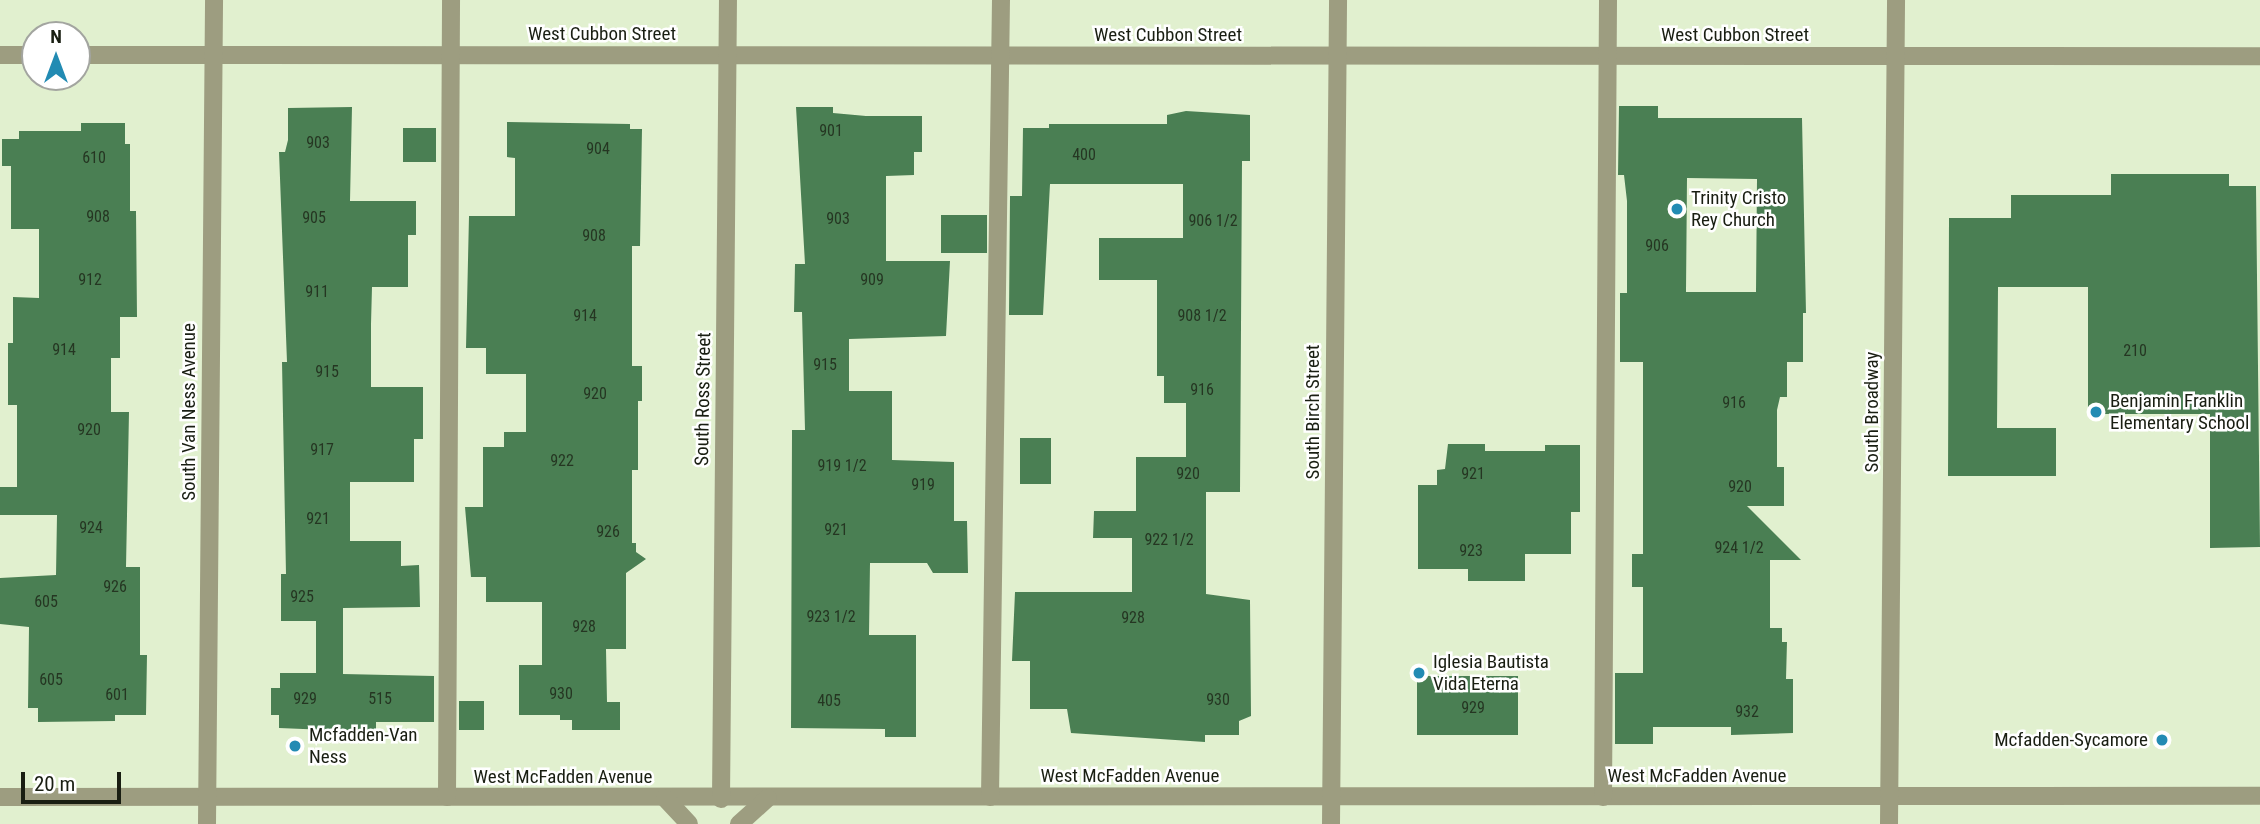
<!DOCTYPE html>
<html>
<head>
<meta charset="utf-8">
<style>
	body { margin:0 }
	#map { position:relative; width:2260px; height:824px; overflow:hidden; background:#e1f0cf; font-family:"Roboto Condensed",sans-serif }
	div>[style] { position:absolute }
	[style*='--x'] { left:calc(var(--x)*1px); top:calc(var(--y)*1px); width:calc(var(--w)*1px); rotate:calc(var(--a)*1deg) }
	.building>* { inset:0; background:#4a7f53; transform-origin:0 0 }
	.minor>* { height:18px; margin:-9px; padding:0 9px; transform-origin:9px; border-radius:9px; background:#9d9d80 }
	.dots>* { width:19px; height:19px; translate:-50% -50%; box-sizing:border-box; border:4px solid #fff; border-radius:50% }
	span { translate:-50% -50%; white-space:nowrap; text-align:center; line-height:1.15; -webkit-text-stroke:5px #fff; paint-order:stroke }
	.number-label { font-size:16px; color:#253622 }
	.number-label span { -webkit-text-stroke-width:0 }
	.street-label { font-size:19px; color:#191e12 }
	.poi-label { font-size:19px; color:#191e12 }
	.left { translate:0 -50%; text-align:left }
	.right { translate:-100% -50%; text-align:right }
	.north { position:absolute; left:21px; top:21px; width:70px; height:70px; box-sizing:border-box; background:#fff; border:2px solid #a3a5a0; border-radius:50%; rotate:0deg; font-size:19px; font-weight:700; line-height:28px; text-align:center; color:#191e12 }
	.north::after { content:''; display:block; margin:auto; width:24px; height:32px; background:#228bb3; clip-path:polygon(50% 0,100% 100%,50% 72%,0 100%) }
	.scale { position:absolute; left:21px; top:772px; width:100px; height:32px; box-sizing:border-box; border:4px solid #191e12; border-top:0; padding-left:9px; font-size:21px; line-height:24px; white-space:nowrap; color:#191e12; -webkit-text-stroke:5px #fff; paint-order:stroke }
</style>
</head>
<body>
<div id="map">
	<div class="building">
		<i style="clip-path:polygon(evenodd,1619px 106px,1658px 106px,1658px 118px,1802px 118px,1806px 313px,1803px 313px,1803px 362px,1787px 362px,1787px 397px,1780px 397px,1777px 410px,1777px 467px,1784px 467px,1784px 506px,1747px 506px,1801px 560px,1770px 560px,1770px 628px,1782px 628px,1782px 642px,1787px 642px,1786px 679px,1793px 679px,1793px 733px,1731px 735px,1731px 727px,1653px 727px,1653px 744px,1615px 744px,1615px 673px,1643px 673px,1643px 587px,1632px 587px,1632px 554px,1643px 554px,1643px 362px,1620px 362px,1620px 293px,1627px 293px,1627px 201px,1624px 175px,1618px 175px,1619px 106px,1687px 178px,1757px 179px,1756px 292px,1686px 292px,1687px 178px)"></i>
		<i style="clip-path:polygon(352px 107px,350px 201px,416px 201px,416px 235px,408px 235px,408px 287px,372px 287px,371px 324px,371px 387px,423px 387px,423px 439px,414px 439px,414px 482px,350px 482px,350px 541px,401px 541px,401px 566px,419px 565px,420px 607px,343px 608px,343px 674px,434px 676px,434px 722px,376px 722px,376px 732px,279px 728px,279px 715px,271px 715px,271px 688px,280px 688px,280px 673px,316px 673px,316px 621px,281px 621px,281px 574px,286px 574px,282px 362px,287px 362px,279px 152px,285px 152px,288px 140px,288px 108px)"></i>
		<i style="clip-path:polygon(796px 107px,833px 107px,833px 113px,866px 116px,922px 116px,922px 152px,914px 152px,914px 175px,886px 176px,886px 261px,950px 261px,946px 336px,849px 339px,849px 391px,892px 391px,892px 460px,954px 462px,954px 521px,967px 521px,968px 573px,933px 573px,927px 563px,870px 563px,869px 635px,916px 635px,916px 737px,885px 737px,885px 729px,791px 728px,792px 430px,805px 430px,802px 312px,794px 312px,795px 264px,805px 264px)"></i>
		<i style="clip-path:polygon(1186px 111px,1250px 115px,1250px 161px,1242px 161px,1240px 492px,1206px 492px,1206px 594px,1250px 600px,1251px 716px,1239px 721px,1239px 735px,1205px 735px,1205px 742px,1071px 733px,1067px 709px,1030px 709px,1030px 661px,1012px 661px,1015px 592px,1132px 592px,1132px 538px,1093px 538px,1094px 511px,1136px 511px,1136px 457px,1186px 457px,1186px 403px,1164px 403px,1164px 376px,1157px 376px,1157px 280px,1099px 280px,1099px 238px,1183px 238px,1183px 184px,1050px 184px,1043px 315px,1009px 315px,1010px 196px,1022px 196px,1023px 128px,1049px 128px,1049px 124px,1167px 124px,1167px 115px)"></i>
		<i style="clip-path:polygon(507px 122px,630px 124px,630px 129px,642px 129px,640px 246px,632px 246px,632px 366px,642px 366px,642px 401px,638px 401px,638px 470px,632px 470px,632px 543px,636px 543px,636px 552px,646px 559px,626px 573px,626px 649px,606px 649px,607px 702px,620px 702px,620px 730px,572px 730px,572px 720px,560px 720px,560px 715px,519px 715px,519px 665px,542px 665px,542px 602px,486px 602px,486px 577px,471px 577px,465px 507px,483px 507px,483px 447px,504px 447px,504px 432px,526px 432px,526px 374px,486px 374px,486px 348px,466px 348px,469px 216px,515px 216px,515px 158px,507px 157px)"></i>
		<i style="clip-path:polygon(81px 123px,125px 123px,125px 144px,130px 144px,130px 211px,136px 211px,137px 317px,120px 317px,120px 358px,111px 358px,111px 412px,129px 412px,126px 567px,140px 567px,140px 655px,147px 655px,146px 715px,115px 715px,115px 721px,38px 722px,38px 708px,28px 708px,29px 627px,0 624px,0 578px,56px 575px,57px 515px,0 515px,0 487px,17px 487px,17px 405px,8px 405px,8px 343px,13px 343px,13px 297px,39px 298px,39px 229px,11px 229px,11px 166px,2px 166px,2px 139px,19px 139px,19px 131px,81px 131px)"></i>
		<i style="left:403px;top:128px;width:33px;height:34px"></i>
		<i style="clip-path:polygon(2111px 174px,2229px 174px,2229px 186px,2256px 186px,2260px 547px,2210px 548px,2210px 414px,2088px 414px,2088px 287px,1998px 287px,1997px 428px,2056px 428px,2056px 476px,1948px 476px,1949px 218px,2011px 218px,2011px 195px,2111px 195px)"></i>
		<i style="left:941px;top:215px;width:46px;height:38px"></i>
		<i style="left:1020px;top:438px;width:31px;height:46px"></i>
		<i style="clip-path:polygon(1448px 444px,1485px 444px,1485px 451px,1545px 451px,1545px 445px,1580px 445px,1580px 512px,1571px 512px,1571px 554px,1525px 554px,1525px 581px,1468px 581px,1468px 569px,1418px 569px,1418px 485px,1437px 485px,1437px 470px,1445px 469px)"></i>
		<i style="left:1417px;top:676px;width:101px;height:59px"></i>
		<i style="left:459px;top:701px;width:25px;height:29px"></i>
	</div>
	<div class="minor">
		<i style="--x:0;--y:55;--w:35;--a:0"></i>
		<i style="--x:77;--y:55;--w:2183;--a:0.03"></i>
		<i style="--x:0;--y:797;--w:2260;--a:-0.03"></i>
		<i style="--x:447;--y:797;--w:797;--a:-89.71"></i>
		<i style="--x:990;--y:797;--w:797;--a:-89.21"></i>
		<i style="--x:1603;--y:797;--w:797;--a:-89.64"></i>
		<i style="--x:665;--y:798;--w:35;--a:47"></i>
		<i style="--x:721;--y:799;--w:799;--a:-89.5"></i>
		<i style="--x:207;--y:824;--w:824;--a:-89.51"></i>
		<i style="--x:739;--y:824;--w:39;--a:-42"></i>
		<i style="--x:1331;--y:824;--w:824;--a:-89.51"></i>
		<i style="--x:1889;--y:824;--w:824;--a:-89.51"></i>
	</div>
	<div class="dots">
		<i style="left:1677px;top:209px;background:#228bb3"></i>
		<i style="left:2096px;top:412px;background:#228bb3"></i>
		<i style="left:1419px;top:673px;background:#228bb3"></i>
		<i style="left:2162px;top:740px;background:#228bb3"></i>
		<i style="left:295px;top:746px;background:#228bb3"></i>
	</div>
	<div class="number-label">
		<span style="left:831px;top:131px">901</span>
		<span style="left:318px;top:143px">903</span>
		<span style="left:598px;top:149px">904</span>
		<span style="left:1084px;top:155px">400</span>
		<span style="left:94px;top:158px">610</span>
		<span style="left:98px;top:217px">908</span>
		<span style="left:314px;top:218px">905</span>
		<span style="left:838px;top:219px">903</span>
		<span style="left:1213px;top:221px">906 1/2</span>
		<span style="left:594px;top:236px">908</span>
		<span style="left:1657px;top:246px">906</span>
		<span style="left:90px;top:280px">912</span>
		<span style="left:872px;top:280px">909</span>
		<span style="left:317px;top:292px">911</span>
		<span style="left:585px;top:316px">914</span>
		<span style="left:1202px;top:316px">908 1/2</span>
		<span style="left:64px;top:350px">914</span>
		<span style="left:2135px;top:351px">210</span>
		<span style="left:825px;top:365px">915</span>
		<span style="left:327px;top:372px">915</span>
		<span style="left:1202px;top:390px">916</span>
		<span style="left:595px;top:394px">920</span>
		<span style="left:1734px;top:403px">916</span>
		<span style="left:89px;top:430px">920</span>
		<span style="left:322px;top:450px">917</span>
		<span style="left:562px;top:461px">922</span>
		<span style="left:842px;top:466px">919 1/2</span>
		<span style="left:1188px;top:474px">920</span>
		<span style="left:1473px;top:474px">921</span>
		<span style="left:923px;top:485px">919</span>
		<span style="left:1740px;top:487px">920</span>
		<span style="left:318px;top:519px">921</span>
		<span style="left:91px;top:528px">924</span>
		<span style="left:836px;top:530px">921</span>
		<span style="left:608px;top:532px">926</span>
		<span style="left:1169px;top:540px">922 1/2</span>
		<span style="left:1739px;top:548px">924 1/2</span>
		<span style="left:1471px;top:551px">923</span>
		<span style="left:115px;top:587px">926</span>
		<span style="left:302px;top:597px">925</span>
		<span style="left:46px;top:602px">605</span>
		<span style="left:831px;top:617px">923 1/2</span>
		<span style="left:1133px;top:618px">928</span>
		<span style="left:584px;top:627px">928</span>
		<span style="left:51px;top:680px">605</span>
		<span style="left:561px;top:694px">930</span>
		<span style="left:117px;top:695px">601</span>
		<span style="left:305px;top:699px">929</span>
		<span style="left:380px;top:699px">515</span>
		<span style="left:1218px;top:700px">930</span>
		<span style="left:829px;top:701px">405</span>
		<span style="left:1473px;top:708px">929</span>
		<span style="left:1747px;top:712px">932</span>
	</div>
	<div class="street-label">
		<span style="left:602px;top:34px">West Cubbon Street</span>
		<span style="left:1168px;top:35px">West Cubbon Street</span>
		<span style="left:1735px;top:35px">West Cubbon Street</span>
		<span style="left:703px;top:399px;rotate:-89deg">South Ross Street</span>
		<span style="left:189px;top:412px;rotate:-90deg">South Van Ness Avenue</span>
		<span style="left:1313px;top:412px;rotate:-90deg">South Birch Street</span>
		<span style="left:1872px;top:412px;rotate:-90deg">South Broadway</span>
		<span style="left:1130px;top:776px">West McFadden Avenue</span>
		<span style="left:1697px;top:776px">West McFadden Avenue</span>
		<span style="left:563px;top:777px">West McFadden Avenue</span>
	</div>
	<div class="poi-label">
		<span class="left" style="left:1691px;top:209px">Trinity Cristo<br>Rey Church</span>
		<span class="left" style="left:2110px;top:412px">Benjamin Franklin<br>Elementary School</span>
		<span class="left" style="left:1433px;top:673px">Iglesia Bautista<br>Vida Eterna</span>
		<span class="left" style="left:309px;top:746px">Mcfadden-Van<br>Ness</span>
		<span class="right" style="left:2148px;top:740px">Mcfadden-Sycamore</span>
	</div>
	<div class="north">N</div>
	<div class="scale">20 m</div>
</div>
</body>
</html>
